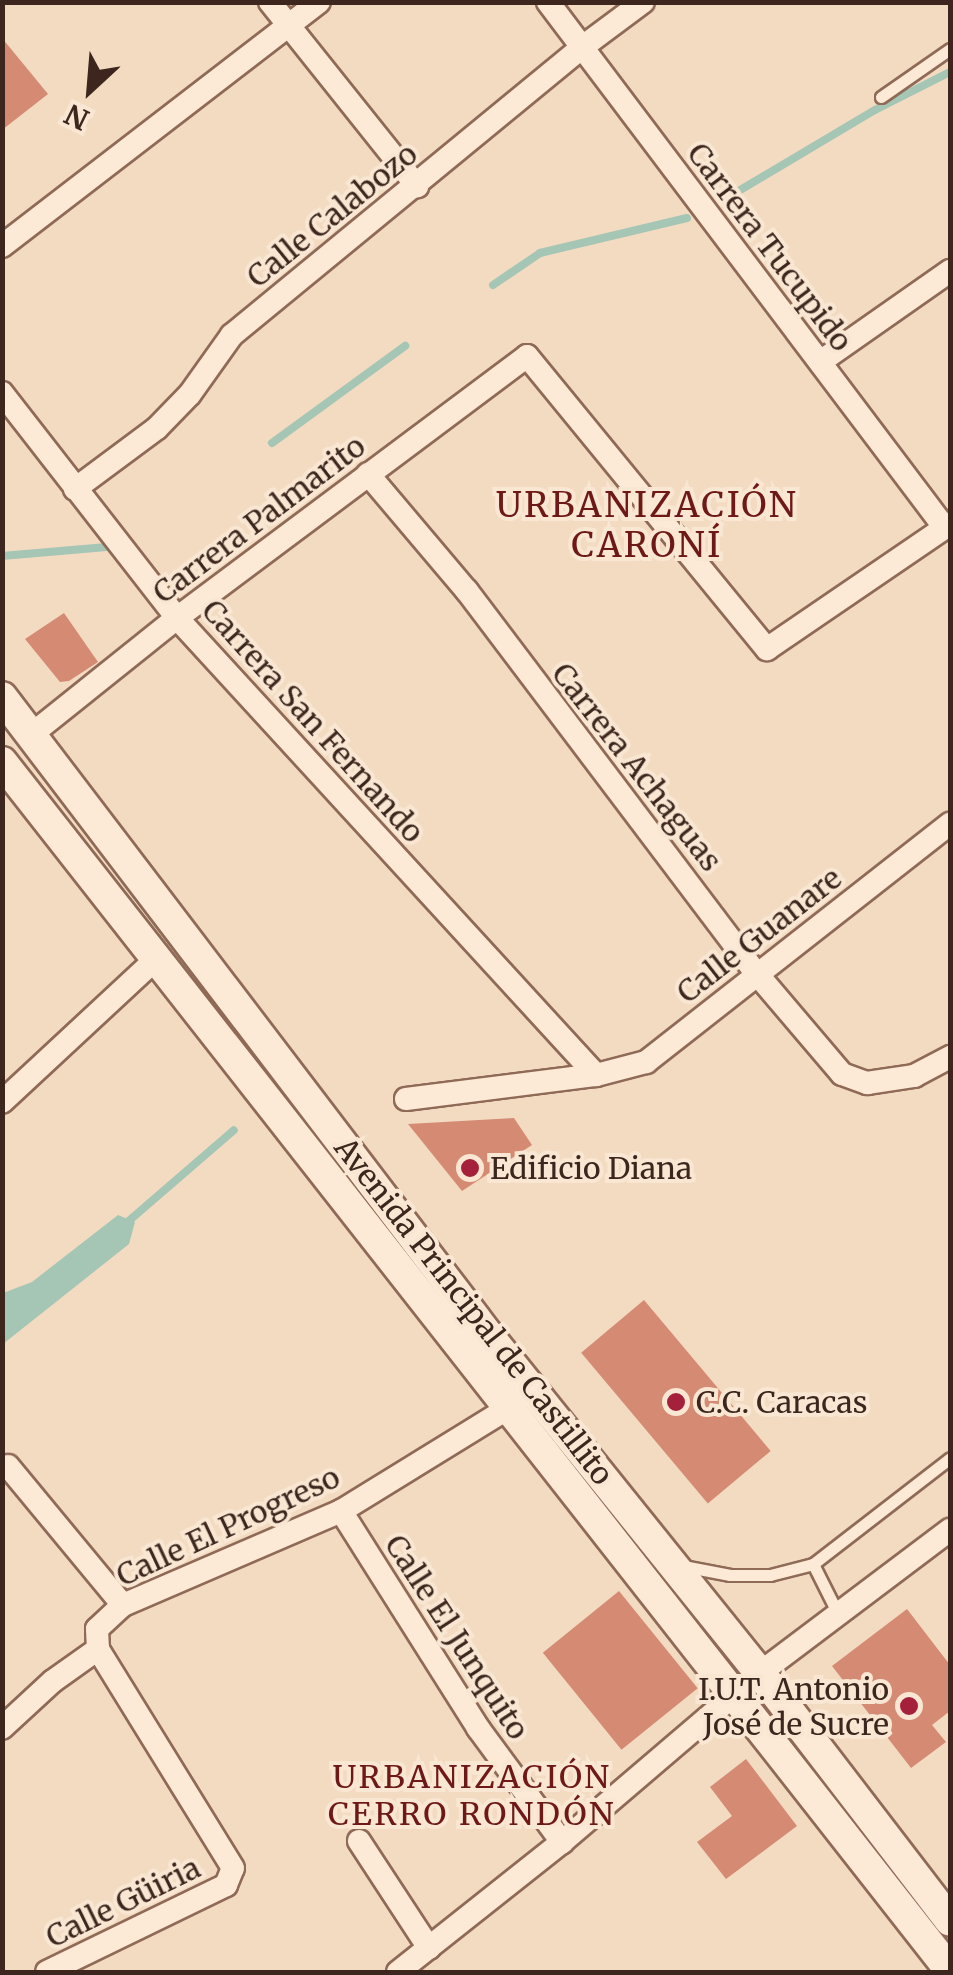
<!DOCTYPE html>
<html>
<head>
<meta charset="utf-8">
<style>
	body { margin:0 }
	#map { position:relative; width:953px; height:1975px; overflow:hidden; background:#f3dbc2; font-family:Merriweather,serif }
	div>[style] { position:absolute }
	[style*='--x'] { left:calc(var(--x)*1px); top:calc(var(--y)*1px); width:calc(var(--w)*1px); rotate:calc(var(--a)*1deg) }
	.water>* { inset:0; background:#a5c5b5 }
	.stream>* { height:8px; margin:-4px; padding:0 4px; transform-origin:4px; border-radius:4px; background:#a5c5b5 }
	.building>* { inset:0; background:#d58a74; transform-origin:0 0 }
	.roads { filter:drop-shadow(2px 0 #8f6a57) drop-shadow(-2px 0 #8f6a57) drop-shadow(0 2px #8f6a57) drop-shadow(0 -2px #8f6a57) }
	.lane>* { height:11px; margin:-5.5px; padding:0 5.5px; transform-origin:5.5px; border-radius:5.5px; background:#fcead7 }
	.street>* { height:22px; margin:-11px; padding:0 11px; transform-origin:11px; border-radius:11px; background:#fcead7 }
	.secondary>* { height:30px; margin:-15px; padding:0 15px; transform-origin:15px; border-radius:15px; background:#fcead7 }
	.dots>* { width:28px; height:28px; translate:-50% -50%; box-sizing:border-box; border:5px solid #f9e7d3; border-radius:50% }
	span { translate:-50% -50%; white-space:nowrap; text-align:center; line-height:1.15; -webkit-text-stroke:8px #f9e7d3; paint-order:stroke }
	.street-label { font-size:30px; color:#3d261d }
	.poi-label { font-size:30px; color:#3d261d }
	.left { translate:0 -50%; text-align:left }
	.right { translate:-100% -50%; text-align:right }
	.neighbourhood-label { font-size:32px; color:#6e1917; letter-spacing:2.5px }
	.quarter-label { font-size:35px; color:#6e1917; letter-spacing:2.5px }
	.frame { position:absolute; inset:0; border:5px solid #3d261d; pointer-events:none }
	.north { position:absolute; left:40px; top:40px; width:100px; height:100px; -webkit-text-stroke:8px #f9e7d3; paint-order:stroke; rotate:206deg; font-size:28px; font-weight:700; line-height:40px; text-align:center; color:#3d261d }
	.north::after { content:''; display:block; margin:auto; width:35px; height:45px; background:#3d261d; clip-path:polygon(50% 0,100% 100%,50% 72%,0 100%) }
</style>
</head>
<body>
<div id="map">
	<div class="water">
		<i style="clip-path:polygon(118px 1215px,135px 1222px,129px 1244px,3px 1344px,3px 1293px,32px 1282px)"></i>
	</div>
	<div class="stream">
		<i style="--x:725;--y:199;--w:174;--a:-30.7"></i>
		<i style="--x:875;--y:110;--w:84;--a:-26.9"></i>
		<i style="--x:493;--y:285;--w:57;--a:-34.2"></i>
		<i style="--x:540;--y:253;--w:151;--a:-13.4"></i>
		<i style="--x:272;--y:443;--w:165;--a:-36.1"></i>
		<i style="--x:2;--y:556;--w:105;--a:-4.9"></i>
		<i style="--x:124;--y:1225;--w:145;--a:-40.8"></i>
	</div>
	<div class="building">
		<i style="clip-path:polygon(2px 38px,48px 94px,2px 130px)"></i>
		<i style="clip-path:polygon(64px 613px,98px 662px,69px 681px,60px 682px,25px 639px)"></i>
		<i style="clip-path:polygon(514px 1118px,532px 1145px,462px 1191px,408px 1124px)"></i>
		<i style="left:644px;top:1300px;width:197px;height:82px;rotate:50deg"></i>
		<i style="left:619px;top:1591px;width:125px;height:98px;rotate:51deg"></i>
		<i style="clip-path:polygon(907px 1609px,950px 1665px,950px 1711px,932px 1725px,946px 1742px,911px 1768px,832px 1666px)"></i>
		<i style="clip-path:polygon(746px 1759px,797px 1826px,726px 1879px,697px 1842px,732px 1816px,710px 1787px)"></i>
	</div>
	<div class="roads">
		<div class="lane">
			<i style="--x:881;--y:97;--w:84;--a:-34.8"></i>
			<i style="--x:813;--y:1564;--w:56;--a:63.4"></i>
			<i style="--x:683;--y:1566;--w:48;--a:10.8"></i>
			<i style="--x:730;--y:1575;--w:40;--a:0"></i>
			<i style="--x:770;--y:1575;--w:44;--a:-14.3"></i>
			<i style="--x:813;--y:1564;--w:173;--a:-37.7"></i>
		</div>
		<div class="street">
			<i style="--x:270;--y:2;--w:236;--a:51.4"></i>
			<i style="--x:548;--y:2;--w:659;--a:52.96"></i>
			<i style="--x:2;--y:246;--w:400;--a:-37.6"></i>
			<i style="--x:820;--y:362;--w:159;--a:-35"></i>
			<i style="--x:2;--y:393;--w:285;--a:52.1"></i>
			<i style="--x:177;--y:618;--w:620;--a:47.48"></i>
			<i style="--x:368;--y:474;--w:153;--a:49.8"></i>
			<i style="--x:467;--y:591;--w:480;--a:52.9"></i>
			<i style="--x:757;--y:974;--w:131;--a:49.6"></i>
			<i style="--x:842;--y:1074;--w:27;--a:20"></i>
			<i style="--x:867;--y:1083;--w:48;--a:-8.5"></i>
			<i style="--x:914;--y:1076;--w:41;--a:-27.8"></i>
			<i style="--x:75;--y:489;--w:102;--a:-36.6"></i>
			<i style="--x:157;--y:428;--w:47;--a:-45.9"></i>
			<i style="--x:190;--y:394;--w:72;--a:-54.6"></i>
			<i style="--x:232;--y:335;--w:452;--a:-39.4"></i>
			<i style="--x:581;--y:48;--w:77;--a:-36.6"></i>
			<i style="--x:32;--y:734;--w:186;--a:-38.7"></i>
			<i style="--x:177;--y:618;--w:437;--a:-36.8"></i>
			<i style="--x:527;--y:356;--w:379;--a:50.7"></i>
			<i style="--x:767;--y:649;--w:222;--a:-34.3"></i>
			<i style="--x:406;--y:1099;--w:192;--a:-7.2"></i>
			<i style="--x:596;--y:1075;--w:52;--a:-14.6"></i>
			<i style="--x:646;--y:1062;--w:386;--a:-38.1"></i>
			<i style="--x:2;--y:1102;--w:209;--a:-42.9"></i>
			<i style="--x:8;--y:1466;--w:180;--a:50.4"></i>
			<i style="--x:341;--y:1511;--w:257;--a:57.7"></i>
			<i style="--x:478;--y:1728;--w:142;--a:53.6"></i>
			<i style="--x:2;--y:1728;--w:69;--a:-42.7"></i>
			<i style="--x:53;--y:1681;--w:55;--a:-35.4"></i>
			<i style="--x:98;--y:1649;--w:20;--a:-93"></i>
			<i style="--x:97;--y:1629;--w:35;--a:-43"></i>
			<i style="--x:123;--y:1605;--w:237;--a:-23.3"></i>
			<i style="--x:341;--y:1511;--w:201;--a:-31.6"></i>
			<i style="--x:359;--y:1841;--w:128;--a:56.8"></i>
			<i style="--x:47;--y:1972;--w:199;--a:-25.9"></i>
			<i style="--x:226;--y:1885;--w:18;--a:-68"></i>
			<i style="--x:233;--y:1868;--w:257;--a:-121.7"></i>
			<i style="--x:398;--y:1972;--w:209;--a:-38.4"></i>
			<i style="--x:562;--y:1842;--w:260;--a:-40.5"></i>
			<i style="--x:760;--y:1673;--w:238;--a:-37"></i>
		</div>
		<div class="secondary">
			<i style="--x:2;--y:697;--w:802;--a:52.7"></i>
			<i style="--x:488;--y:1335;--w:434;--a:51.2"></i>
			<i style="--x:760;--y:1673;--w:312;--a:52.5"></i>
			<i style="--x:2;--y:762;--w:1536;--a:51.88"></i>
		</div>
	</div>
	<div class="dots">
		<i style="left:470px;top:1168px;background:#a4203b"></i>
		<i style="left:676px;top:1402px;background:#a4203b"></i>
		<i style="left:909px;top:1706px;background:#a4203b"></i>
	</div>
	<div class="street-label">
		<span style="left:332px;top:215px;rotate:-39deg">Calle Calabozo</span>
		<span style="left:770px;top:247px;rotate:53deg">Carrera Tucupido</span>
		<span style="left:259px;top:519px;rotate:-37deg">Carrera Palmarito</span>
		<span style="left:313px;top:721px;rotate:48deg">Carrera San Fernando</span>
		<span style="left:637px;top:767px;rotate:52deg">Carrera Achaguas</span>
		<span style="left:759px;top:935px;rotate:-38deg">Calle Guanare</span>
		<span style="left:474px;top:1311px;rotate:52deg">Avenida Principal de Castillito</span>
		<span style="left:228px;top:1526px;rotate:-25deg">Calle El Progreso</span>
		<span style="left:457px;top:1637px;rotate:57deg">Calle El Junquito</span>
		<span style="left:123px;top:1902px;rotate:-26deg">Calle Güiria</span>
	</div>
	<div class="poi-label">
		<span class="left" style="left:490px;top:1168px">Edificio Diana</span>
		<span class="left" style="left:696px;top:1402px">C.C. Caracas</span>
		<span class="right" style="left:889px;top:1706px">I.U.T. Antonio<br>José de Sucre</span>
	</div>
	<div class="neighbourhood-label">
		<span style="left:472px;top:1796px">URBANIZACIÓN<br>CERRO RONDÓN</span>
	</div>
	<div class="quarter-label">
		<span style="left:647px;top:525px">URBANIZACIÓN<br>CARONÍ</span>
	</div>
	<div class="frame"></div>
	<div class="north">N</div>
</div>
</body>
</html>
